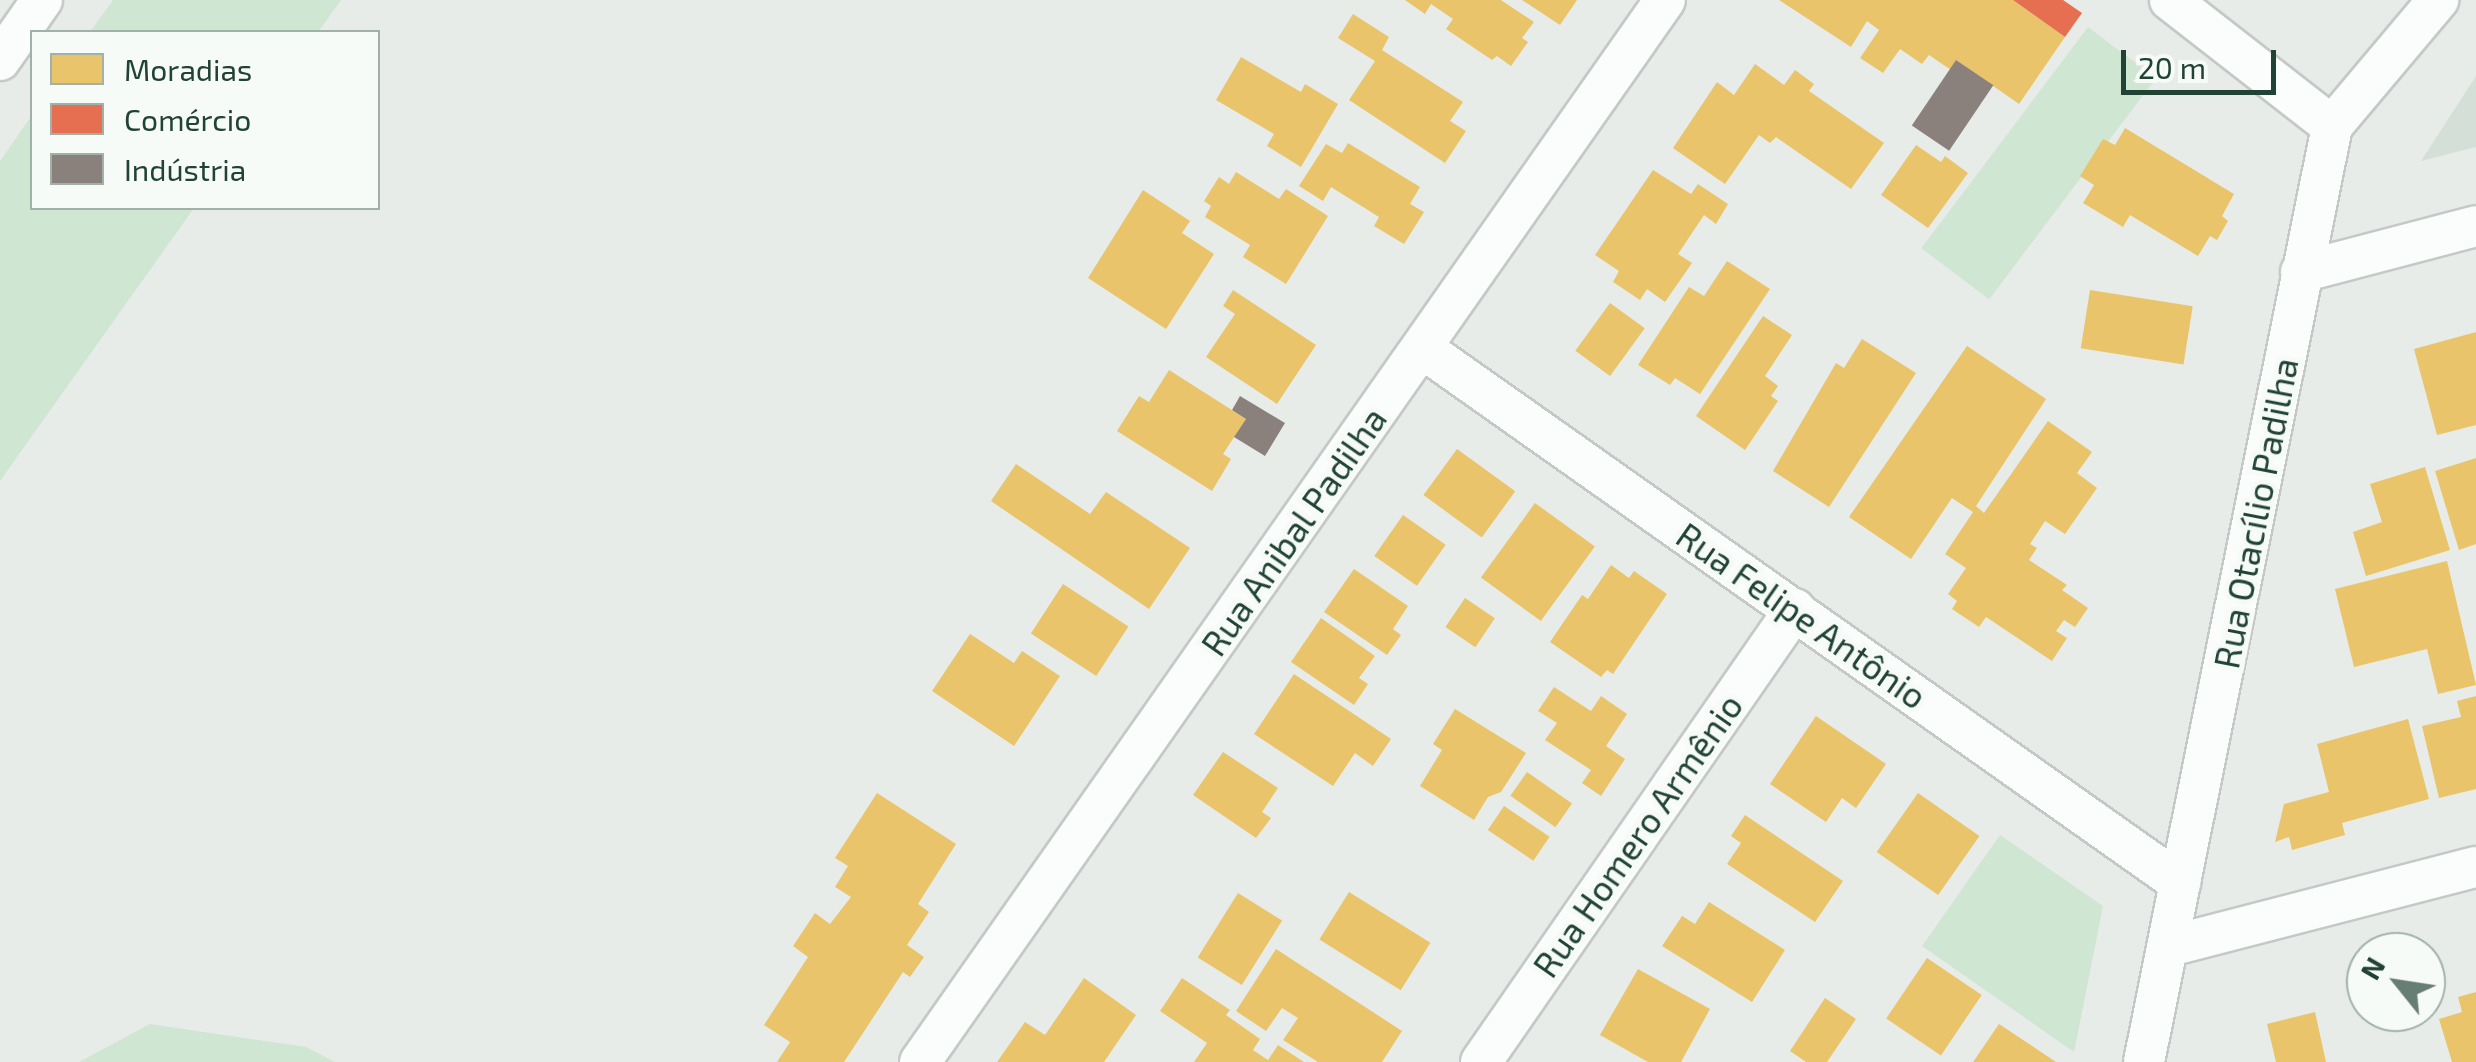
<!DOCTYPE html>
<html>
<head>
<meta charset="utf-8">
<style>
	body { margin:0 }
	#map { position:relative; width:2476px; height:1062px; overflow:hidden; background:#e7ece9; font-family:"Exo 2",sans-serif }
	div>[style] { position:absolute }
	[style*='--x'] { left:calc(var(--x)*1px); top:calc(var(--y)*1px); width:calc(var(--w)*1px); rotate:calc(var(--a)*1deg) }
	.built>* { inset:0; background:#d4dfd8 }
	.green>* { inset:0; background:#cfe6d3; transform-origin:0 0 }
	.homes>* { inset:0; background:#e9c46a; transform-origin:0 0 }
	.shops>* { inset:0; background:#e76f51 }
	.industry>* { inset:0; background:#8a817c; transform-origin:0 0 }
	.roads { filter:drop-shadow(2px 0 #c4c9c6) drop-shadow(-2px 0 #c4c9c6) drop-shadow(0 2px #c4c9c6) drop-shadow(0 -2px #c4c9c6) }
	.minor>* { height:40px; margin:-20px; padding:0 20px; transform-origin:20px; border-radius:20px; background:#fbfcfc }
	span { translate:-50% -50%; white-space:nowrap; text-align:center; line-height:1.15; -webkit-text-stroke:10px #f6fbf7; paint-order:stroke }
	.street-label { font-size:35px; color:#214335 }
	.legend { position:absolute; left:30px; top:30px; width:350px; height:180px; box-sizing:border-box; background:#f6fbf7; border:2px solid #a1b1a9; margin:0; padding:12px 18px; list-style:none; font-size:30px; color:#214335 }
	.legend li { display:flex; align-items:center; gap:20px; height:50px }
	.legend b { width:50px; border:2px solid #a1b1a9 }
	.north { position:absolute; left:2346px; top:932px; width:100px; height:100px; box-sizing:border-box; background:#f6fbf7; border:2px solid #a1b1a9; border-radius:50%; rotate:300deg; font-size:28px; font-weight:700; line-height:40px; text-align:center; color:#214335 }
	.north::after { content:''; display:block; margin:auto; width:35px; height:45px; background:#667e74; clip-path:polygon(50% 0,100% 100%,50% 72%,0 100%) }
	.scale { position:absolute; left:2121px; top:50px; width:155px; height:45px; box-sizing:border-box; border:5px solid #214335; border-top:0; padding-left:12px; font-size:30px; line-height:35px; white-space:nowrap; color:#214335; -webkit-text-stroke:8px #f6fbf7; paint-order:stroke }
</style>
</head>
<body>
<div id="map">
	<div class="built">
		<i style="clip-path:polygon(2476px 76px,2476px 147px,2421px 161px)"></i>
	</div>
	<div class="green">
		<i style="clip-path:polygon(113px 0,341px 0,318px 32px,90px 32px)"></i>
		<i style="left:2088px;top:27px;width:85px;height:277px;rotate:37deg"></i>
		<i style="clip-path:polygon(32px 115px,32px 208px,194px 208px,0 481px,0 161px)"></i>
		<i style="clip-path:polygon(2000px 835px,2103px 906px,2074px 1052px,1922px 946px)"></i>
		<i style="clip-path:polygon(150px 1024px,306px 1047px,335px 1062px,79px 1062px)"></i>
	</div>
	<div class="homes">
		<i style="clip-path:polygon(1405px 0,1501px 0,1534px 22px,1522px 38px,1528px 42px,1511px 66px,1497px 56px,1492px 60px,1446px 29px,1453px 19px,1431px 4px,1425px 14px)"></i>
		<i style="clip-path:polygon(1522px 0,1577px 0,1560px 25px)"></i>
		<i style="clip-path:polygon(1779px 0,2013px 0,2065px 37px,2019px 104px,1956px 60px,1951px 70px,1929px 55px,1922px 64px,1900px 49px,1883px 73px,1860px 58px,1879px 30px,1867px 21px,1851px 47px)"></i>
		<i style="clip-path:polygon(1353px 14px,1389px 37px,1382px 50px,1463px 102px,1450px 121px,1466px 131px,1445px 163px,1349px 100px,1375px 61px,1338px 38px)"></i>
		<i style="clip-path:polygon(1241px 57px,1301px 92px,1305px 84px,1338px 104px,1301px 167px,1267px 146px,1274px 134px,1216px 100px)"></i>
		<i style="clip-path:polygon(1755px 64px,1784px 85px,1795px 70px,1814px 84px,1809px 91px,1884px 143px,1851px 189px,1776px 137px,1770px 143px,1759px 135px,1725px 184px,1673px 148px,1717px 82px,1734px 95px)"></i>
		<i style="clip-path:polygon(2125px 128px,2234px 194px,2222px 216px,2228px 221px,2217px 240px,2210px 236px,2198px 256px,2130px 215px,2123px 227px,2083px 203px,2094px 185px,2080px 176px,2103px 139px,2115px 145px)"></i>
		<i style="clip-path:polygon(1348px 143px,1420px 187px,1410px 204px,1424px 212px,1404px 244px,1374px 226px,1379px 217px,1331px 187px,1323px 201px,1299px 186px,1326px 144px,1342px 153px)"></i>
		<i style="clip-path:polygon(1916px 145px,1941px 162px,1945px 156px,1968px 173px,1928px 228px,1881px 195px)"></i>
		<i style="clip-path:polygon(1653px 170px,1691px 194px,1698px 184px,1728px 204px,1716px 224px,1704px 215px,1678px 254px,1692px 263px,1665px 302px,1647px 289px,1640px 300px,1613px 282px,1619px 271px,1595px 255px)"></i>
		<i style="clip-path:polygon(1236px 172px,1279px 199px,1286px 189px,1328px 216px,1286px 284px,1243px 257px,1250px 245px,1205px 217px,1211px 206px,1204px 201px,1219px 177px,1229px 184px)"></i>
		<i style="clip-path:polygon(1143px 190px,1190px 221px,1182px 233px,1214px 254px,1166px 329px,1088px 278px)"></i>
		<i style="clip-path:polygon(1727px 261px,1770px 289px,1700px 394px,1675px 378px,1670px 385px,1638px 365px,1689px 287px,1704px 296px)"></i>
		<i style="clip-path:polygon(1233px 290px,1316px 345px,1277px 404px,1206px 357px,1235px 314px,1223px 306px)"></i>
		<i style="left:2090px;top:290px;width:104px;height:59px;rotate:9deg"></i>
		<i style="left:1610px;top:303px;width:43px;height:59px;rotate:36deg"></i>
		<i style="clip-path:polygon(1763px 316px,1792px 335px,1765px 376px,1778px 386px,1771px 396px,1778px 401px,1745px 450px,1696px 416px)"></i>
		<i style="clip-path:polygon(2476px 332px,2476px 425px,2437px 435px,2414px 349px)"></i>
		<i style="clip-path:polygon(1862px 339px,1916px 373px,1829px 507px,1773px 471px,1836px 363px,1844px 368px)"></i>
		<i style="clip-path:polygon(1967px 346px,2046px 399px,1976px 506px,1984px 513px,2048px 421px,2092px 452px,2077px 473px,2097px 488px,2065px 534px,2045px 521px,2030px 544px,2037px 548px,2029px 560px,2067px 585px,2062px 590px,2088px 608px,2075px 627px,2064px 620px,2056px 631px,2067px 638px,2052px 661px,1986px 617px,1979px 627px,1952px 609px,1957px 601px,1948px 594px,1966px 568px,1945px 554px,1973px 512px,1952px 498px,1911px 559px,1849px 517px)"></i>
		<i style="clip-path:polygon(1169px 370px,1246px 419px,1223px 454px,1231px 459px,1212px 491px,1117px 431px,1139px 396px,1149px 402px)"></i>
		<i style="left:1457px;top:449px;width:72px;height:57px;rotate:36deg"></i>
		<i style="clip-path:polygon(2476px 458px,2476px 544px,2459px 550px,2435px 471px)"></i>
		<i style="clip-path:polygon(1016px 464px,1090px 514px,1106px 492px,1190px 548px,1149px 609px,991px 501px)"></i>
		<i style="clip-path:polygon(2425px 467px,2450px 550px,2366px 576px,2353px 532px,2382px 522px,2370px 484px)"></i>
		<i style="left:1535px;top:503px;width:74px;height:92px;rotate:36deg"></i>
		<i style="left:1403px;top:515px;width:52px;height:50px;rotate:35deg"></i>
		<i style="clip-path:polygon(2447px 561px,2476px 685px,2438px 694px,2427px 649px,2354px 667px,2335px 589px)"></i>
		<i style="clip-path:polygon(1611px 565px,1629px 578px,1634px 571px,1667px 594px,1613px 674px,1607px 670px,1601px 677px,1550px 642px,1582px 595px,1588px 599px)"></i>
		<i style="clip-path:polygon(1354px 569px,1408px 606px,1393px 629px,1401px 635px,1387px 655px,1324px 612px)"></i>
		<i style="left:1063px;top:584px;width:78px;height:59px;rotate:33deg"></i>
		<i style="left:1465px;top:598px;width:36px;height:35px;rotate:34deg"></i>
		<i style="clip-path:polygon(1321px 618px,1375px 656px,1359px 678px,1368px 684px,1354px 705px,1291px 662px)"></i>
		<i style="clip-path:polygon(970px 634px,1014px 663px,1022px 651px,1060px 676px,1014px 746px,932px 691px)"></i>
		<i style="clip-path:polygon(1294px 674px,1391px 739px,1373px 766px,1355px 753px,1333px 786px,1254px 734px)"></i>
		<i style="clip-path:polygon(1554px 687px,1591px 711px,1601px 696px,1627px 714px,1606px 746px,1625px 759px,1601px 796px,1582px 783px,1591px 770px,1545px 740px,1557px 723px,1538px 711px)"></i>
		<i style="clip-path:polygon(2476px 696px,2476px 789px,2439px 798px,2422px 726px,2461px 717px,2457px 701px)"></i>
		<i style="clip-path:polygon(1455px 709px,1526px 753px,1501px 792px,1488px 797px,1474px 820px,1420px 786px,1442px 750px,1433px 744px)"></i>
		<i style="clip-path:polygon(1816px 716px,1886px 764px,1856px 808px,1842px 798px,1826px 822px,1770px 784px)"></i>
		<i style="clip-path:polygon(2408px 719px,2429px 799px,2342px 823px,2345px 835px,2292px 850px,2289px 837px,2275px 842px,2284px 804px,2329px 792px,2317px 744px)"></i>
		<i style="clip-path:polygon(1223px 752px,1278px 788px,1262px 812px,1271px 818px,1256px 838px,1193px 795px)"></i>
		<i style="left:1527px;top:772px;width:55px;height:29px;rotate:35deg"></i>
		<i style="clip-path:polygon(877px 793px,956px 844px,918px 904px,929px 912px,907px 945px,924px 957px,910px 977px,903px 972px,844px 1062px,777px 1062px,790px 1042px,764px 1025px,808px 957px,793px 946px,815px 913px,830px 924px,851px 897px,835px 887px,848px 866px,835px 858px)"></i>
		<i style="left:1918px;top:793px;width:75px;height:72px;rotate:35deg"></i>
		<i style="left:1504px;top:806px;width:55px;height:29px;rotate:34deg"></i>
		<i style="clip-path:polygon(1745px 815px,1843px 881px,1815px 922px,1727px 864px,1741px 843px,1731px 836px)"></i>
		<i style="left:1349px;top:892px;width:96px;height:56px;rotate:32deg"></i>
		<i style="left:1238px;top:893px;width:52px;height:76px;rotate:32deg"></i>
		<i style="clip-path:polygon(1709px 902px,1785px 950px,1752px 1002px,1662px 946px,1682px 916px,1695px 924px)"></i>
		<i style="clip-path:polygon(1276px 949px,1402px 1031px,1382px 1062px,1318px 1062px,1283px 1040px,1298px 1018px,1282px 1008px,1266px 1031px,1236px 1011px)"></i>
		<i style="left:1927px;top:958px;width:66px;height:73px;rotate:34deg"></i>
		<i style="clip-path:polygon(1638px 969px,1710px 1009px,1681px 1062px,1648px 1062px,1600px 1035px)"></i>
		<i style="clip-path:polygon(1084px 978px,1136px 1015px,1104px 1062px,997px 1062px,1025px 1022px,1045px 1035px)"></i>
		<i style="clip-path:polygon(1182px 978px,1230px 1010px,1226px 1015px,1260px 1039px,1253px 1050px,1268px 1060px,1278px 1045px,1304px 1062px,1194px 1062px,1207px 1043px,1160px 1011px)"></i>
		<i style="clip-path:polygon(2476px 992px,2476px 1062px,2452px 1062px,2439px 1019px,2462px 1012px,2458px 997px)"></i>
		<i style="clip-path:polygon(1825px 998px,1856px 1019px,1827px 1062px,1806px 1062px,1790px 1051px)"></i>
		<i style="clip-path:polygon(2315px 1012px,2326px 1062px,2276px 1062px,2267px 1024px)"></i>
		<i style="clip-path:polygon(1999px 1024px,2056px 1062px,1973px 1062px)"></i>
	</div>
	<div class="shops">
		<i style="clip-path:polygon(2013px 0,2063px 0,2082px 13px,2065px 37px)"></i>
	</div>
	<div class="industry">
		<i style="left:1956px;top:60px;width:45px;height:79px;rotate:34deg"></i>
		<i style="clip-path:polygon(1240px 396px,1285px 423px,1265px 456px,1234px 437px,1246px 419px,1232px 410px)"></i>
	</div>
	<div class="roads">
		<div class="minor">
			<i style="--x:2170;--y:0;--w:205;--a:37.9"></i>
			<i style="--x:0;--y:60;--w:73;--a:-55"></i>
			<i style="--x:2301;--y:272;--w:181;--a:-14.7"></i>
			<i style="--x:1422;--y:348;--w:928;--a:35.21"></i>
			<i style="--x:2170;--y:946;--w:316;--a:-14.5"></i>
			<i style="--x:920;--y:1062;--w:1297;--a:-54.95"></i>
			<i style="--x:1481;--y:1062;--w:551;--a:-55.27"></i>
			<i style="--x:2144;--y:1062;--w:955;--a:-78.64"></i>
			<i style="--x:2332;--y:126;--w:165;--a:-49.9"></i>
		</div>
	</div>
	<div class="street-label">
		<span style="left:2255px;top:513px;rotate:-79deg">Rua Otacílio Padilha</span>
		<span style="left:1293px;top:531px;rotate:-55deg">Rua Anibal Padilha</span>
		<span style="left:1802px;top:615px;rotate:35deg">Rua Felipe Antônio</span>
		<span style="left:1637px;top:835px;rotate:-55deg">Rua Homero Armênio</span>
	</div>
	<ul class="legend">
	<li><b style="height:28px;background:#e9c46a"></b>Moradias</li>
	<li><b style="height:28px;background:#e76f51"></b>Comércio</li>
	<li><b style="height:28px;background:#8a817c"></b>Indústria</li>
	</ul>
	<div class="north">N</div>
	<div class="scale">20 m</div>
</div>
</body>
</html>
